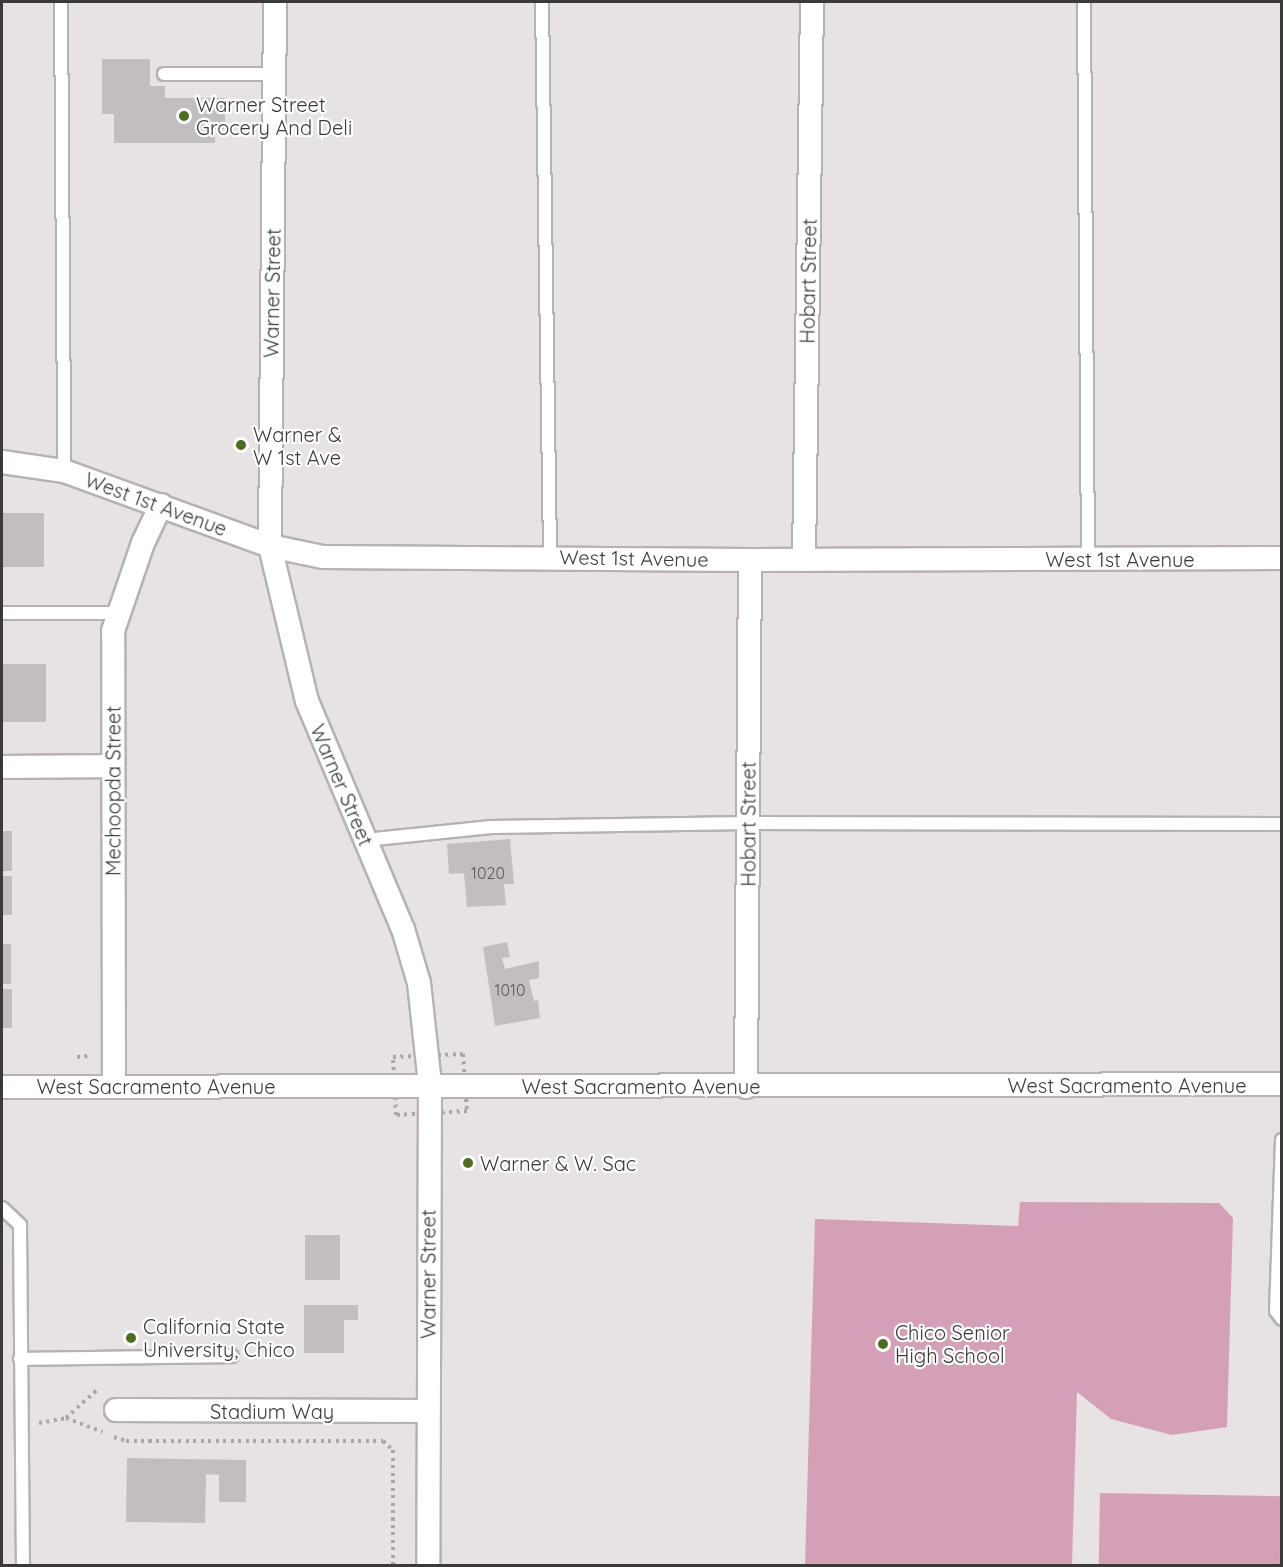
<!DOCTYPE html>
<html>
<head>
<meta charset="utf-8">
<style>
	body { margin:0 }
	#map { position:relative; width:1283px; height:1567px; overflow:hidden; background:#e7e2e4; font-family:Quicksand,sans-serif }
	div>[style] { position:absolute }
	[style*='--x'] { left:calc(var(--x)*1px); top:calc(var(--y)*1px); width:calc(var(--w)*1px); rotate:calc(var(--a)*1deg) }
	.green>* { inset:0; background:#d4a0b7; transform-origin:0 0 }
	.building>* { inset:0; background:#c2bec0; transform-origin:0 0 }
	.path>* { height:4px; margin-top:-2px; transform-origin:0; background:repeating-linear-gradient(90deg,#aba7a9 0 3px,transparent 0 7.5px) }
	.roads { filter:drop-shadow(2px 0 #b6b2b3) drop-shadow(-2px 0 #b6b2b3) drop-shadow(0 2px #b6b2b3) drop-shadow(0 -2px #b6b2b3) }
	.lane>* { height:12px; margin:-6px; padding:0 6px; transform-origin:6px; border-radius:6px; background:#fff }
	.street>* { height:22px; margin:-11px; padding:0 11px; transform-origin:11px; border-radius:11px; background:#fff }
	.dots>* { width:16px; height:16px; translate:-50% -50%; box-sizing:border-box; border:3px solid #fff; border-radius:50% }
	span { translate:-50% -50%; white-space:nowrap; text-align:center; line-height:1.15; -webkit-text-stroke:4.5px #fff; paint-order:stroke }
	.number-label { font-size:16px; color:#5d5a5c }
	.number-label span { -webkit-text-stroke-width:0 }
	.poi-label { font-size:20px; color:#3b393a }
	.left { translate:0 -50%; text-align:left }
	.street-label { font-size:20px; color:#3b393a }
	.frame { position:absolute; inset:0; border:3px solid #3b393a; pointer-events:none }
</style>
</head>
<body>
<div id="map">
	<div class="green">
		<i style="clip-path:polygon(1020px 1202px,1219px 1203px,1233px 1218px,1227px 1427px,1172px 1435px,1111px 1419px,1077px 1392px,1072px 1565px,805px 1565px,815px 1219px,1018px 1226px)"></i>
		<i style="left:1100px;top:1493px;width:181px;height:72px;rotate:1deg"></i>
	</div>
	<div class="building">
		<i style="clip-path:polygon(102px 59px,150px 59px,150px 86px,165px 86px,165px 98px,225px 98px,225px 129px,215px 129px,215px 143px,114px 143px,114px 114px,102px 114px)"></i>
		<i style="left:2px;top:513px;width:42px;height:54px"></i>
		<i style="left:2px;top:664px;width:44px;height:58px"></i>
		<i style="left:2px;top:831px;width:10px;height:40px"></i>
		<i style="clip-path:polygon(510px 839px,514px 884px,504px 884px,506px 905px,467px 907px,464px 873px,449px 874px,447px 844px)"></i>
		<i style="left:2px;top:876px;width:10px;height:39px"></i>
		<i style="clip-path:polygon(507px 942px,510px 957px,502px 958px,505px 969px,539px 961px,539px 978px,529px 980px,534px 1001px,538px 1000px,540px 1018px,495px 1026px,483px 947px)"></i>
		<i style="left:2px;top:944px;width:9px;height:40px"></i>
		<i style="left:2px;top:989px;width:10px;height:39px"></i>
		<i style="left:305px;top:1235px;width:35px;height:45px"></i>
		<i style="clip-path:polygon(304px 1305px,358px 1305px,358px 1320px,344px 1320px,344px 1353px,304px 1353px)"></i>
		<i style="clip-path:polygon(127px 1458px,246px 1460px,246px 1502px,219px 1502px,219px 1475px,206px 1474px,205px 1523px,126px 1522px)"></i>
	</div>
	<div class="path">
		<i style="--x:463;--y:1054;--w:57;--a:86"></i>
		<i style="--x:467;--y:1111;--w:71;--a:176.8"></i>
		<i style="--x:396;--y:1115;--w:58;--a:-93"></i>
		<i style="--x:393;--y:1057;--w:70;--a:-2.5"></i>
		<i style="--x:77;--y:1057;--w:11;--a:-5"></i>
		<i style="--x:66;--y:1418;--w:39;--a:21"></i>
		<i style="--x:39;--y:1423;--w:27;--a:-10"></i>
		<i style="--x:66;--y:1418;--w:42;--a:-42.1"></i>
		<i style="--x:114;--y:1437;--w:13;--a:18"></i>
		<i style="--x:126;--y:1441;--w:257;--a:0"></i>
		<i style="--x:383;--y:1441;--w:13;--a:42"></i>
		<i style="--x:393;--y:1450;--w:116;--a:90"></i>
	</div>
	<div class="roads">
		<div class="lane">
			<i style="--x:61;--y:2;--w:469;--a:89.6"></i>
			<i style="--x:542;--y:2;--w:555;--a:89.17"></i>
			<i style="--x:1084;--y:2;--w:557;--a:89.59"></i>
			<i style="--x:164;--y:74;--w:111;--a:0"></i>
			<i style="--x:2;--y:613;--w:115;--a:0"></i>
			<i style="--x:365;--y:840;--w:127;--a:-5.9"></i>
			<i style="--x:491;--y:827;--w:257;--a:-0.9"></i>
			<i style="--x:748;--y:823;--w:534;--a:0.11"></i>
			<i style="--x:1282;--y:1140;--w:171;--a:92"></i>
			<i style="--x:1276;--y:1311;--w:10;--a:53"></i>
			<i style="--x:2;--y:1208;--w:25;--a:43"></i>
			<i style="--x:20;--y:1225;--w:341;--a:89.5"></i>
			<i style="--x:20;--y:1359;--w:212;--a:-0.8"></i>
		</div>
		<div class="street">
			<i style="--x:275;--y:2;--w:544;--a:90.53"></i>
			<i style="--x:270;--y:546;--w:159;--a:76.6"></i>
			<i style="--x:307;--y:701;--w:247;--a:67.2"></i>
			<i style="--x:403;--y:929;--w:56;--a:73.5"></i>
			<i style="--x:419;--y:983;--w:102;--a:83.8"></i>
			<i style="--x:430;--y:1084;--w:482;--a:90.2"></i>
			<i style="--x:2;--y:462;--w:63;--a:8.3"></i>
			<i style="--x:64;--y:471;--w:219;--a:20"></i>
			<i style="--x:270;--y:546;--w:54;--a:11.7"></i>
			<i style="--x:323;--y:557;--w:427;--a:0.4"></i>
			<i style="--x:750;--y:560;--w:532;--a:-0.22"></i>
			<i style="--x:804;--y:560;--w:558;--a:-89.18"></i>
			<i style="--x:2;--y:767;--w:111;--a:-0.5"></i>
			<i style="--x:2;--y:1087;--w:1280;--a:-0.13"></i>
			<i style="--x:114;--y:1087;--w:456;--a:-90.1"></i>
			<i style="--x:113;--y:631;--w:93;--a:-71.2"></i>
			<i style="--x:143;--y:543;--w:42;--a:-64.7"></i>
			<i style="--x:746;--y:1087;--w:527;--a:-89.57"></i>
			<i style="--x:116;--y:1410;--w:311;--a:0.2"></i>
		</div>
	</div>
	<div class="dots">
		<i style="left:184px;top:116px;background:#4e6c22"></i>
		<i style="left:241px;top:445px;background:#4e6c22"></i>
		<i style="left:468px;top:1163px;background:#4e6c22"></i>
		<i style="left:131px;top:1338px;background:#4e6c22"></i>
		<i style="left:883px;top:1344px;background:#4e6c22"></i>
	</div>
	<div class="number-label">
		<span style="left:488px;top:873px">1020</span>
		<span style="left:510px;top:990px">1010</span>
	</div>
	<div class="poi-label">
		<span class="left" style="left:196px;top:116px">Warner Street<br>Grocery And Deli</span>
		<span class="left" style="left:253px;top:446px">Warner &amp;<br>W 1st Ave</span>
		<span class="left" style="left:480px;top:1163px">Warner &amp; W. Sac</span>
		<span class="left" style="left:143px;top:1338px">California State<br>University, Chico</span>
		<span class="left" style="left:895px;top:1344px">Chico Senior<br>High School</span>
	</div>
	<div class="street-label">
		<span style="left:808px;top:281px;rotate:-89deg">Hobart Street</span>
		<span style="left:272px;top:293px;rotate:-89deg">Warner Street</span>
		<span style="left:156px;top:504px;rotate:20deg">West 1st Avenue</span>
		<span style="left:634px;top:558px;rotate:1deg">West 1st Avenue</span>
		<span style="left:1120px;top:559px">West 1st Avenue</span>
		<span style="left:342px;top:785px;rotate:67deg">Warner Street</span>
		<span style="left:113px;top:791px;rotate:-90deg">Mechoopda Street</span>
		<span style="left:748px;top:824px;rotate:-90deg">Hobart Street</span>
		<span style="left:1127px;top:1085px">West Sacramento Avenue</span>
		<span style="left:156px;top:1086px">West Sacramento Avenue</span>
		<span style="left:641px;top:1086px">West Sacramento Avenue</span>
		<span style="left:428px;top:1274px;rotate:-90deg">Warner Street</span>
		<span style="left:272px;top:1411px">Stadium Way</span>
	</div>
	<div class="frame"></div>
</div>
</body>
</html>
